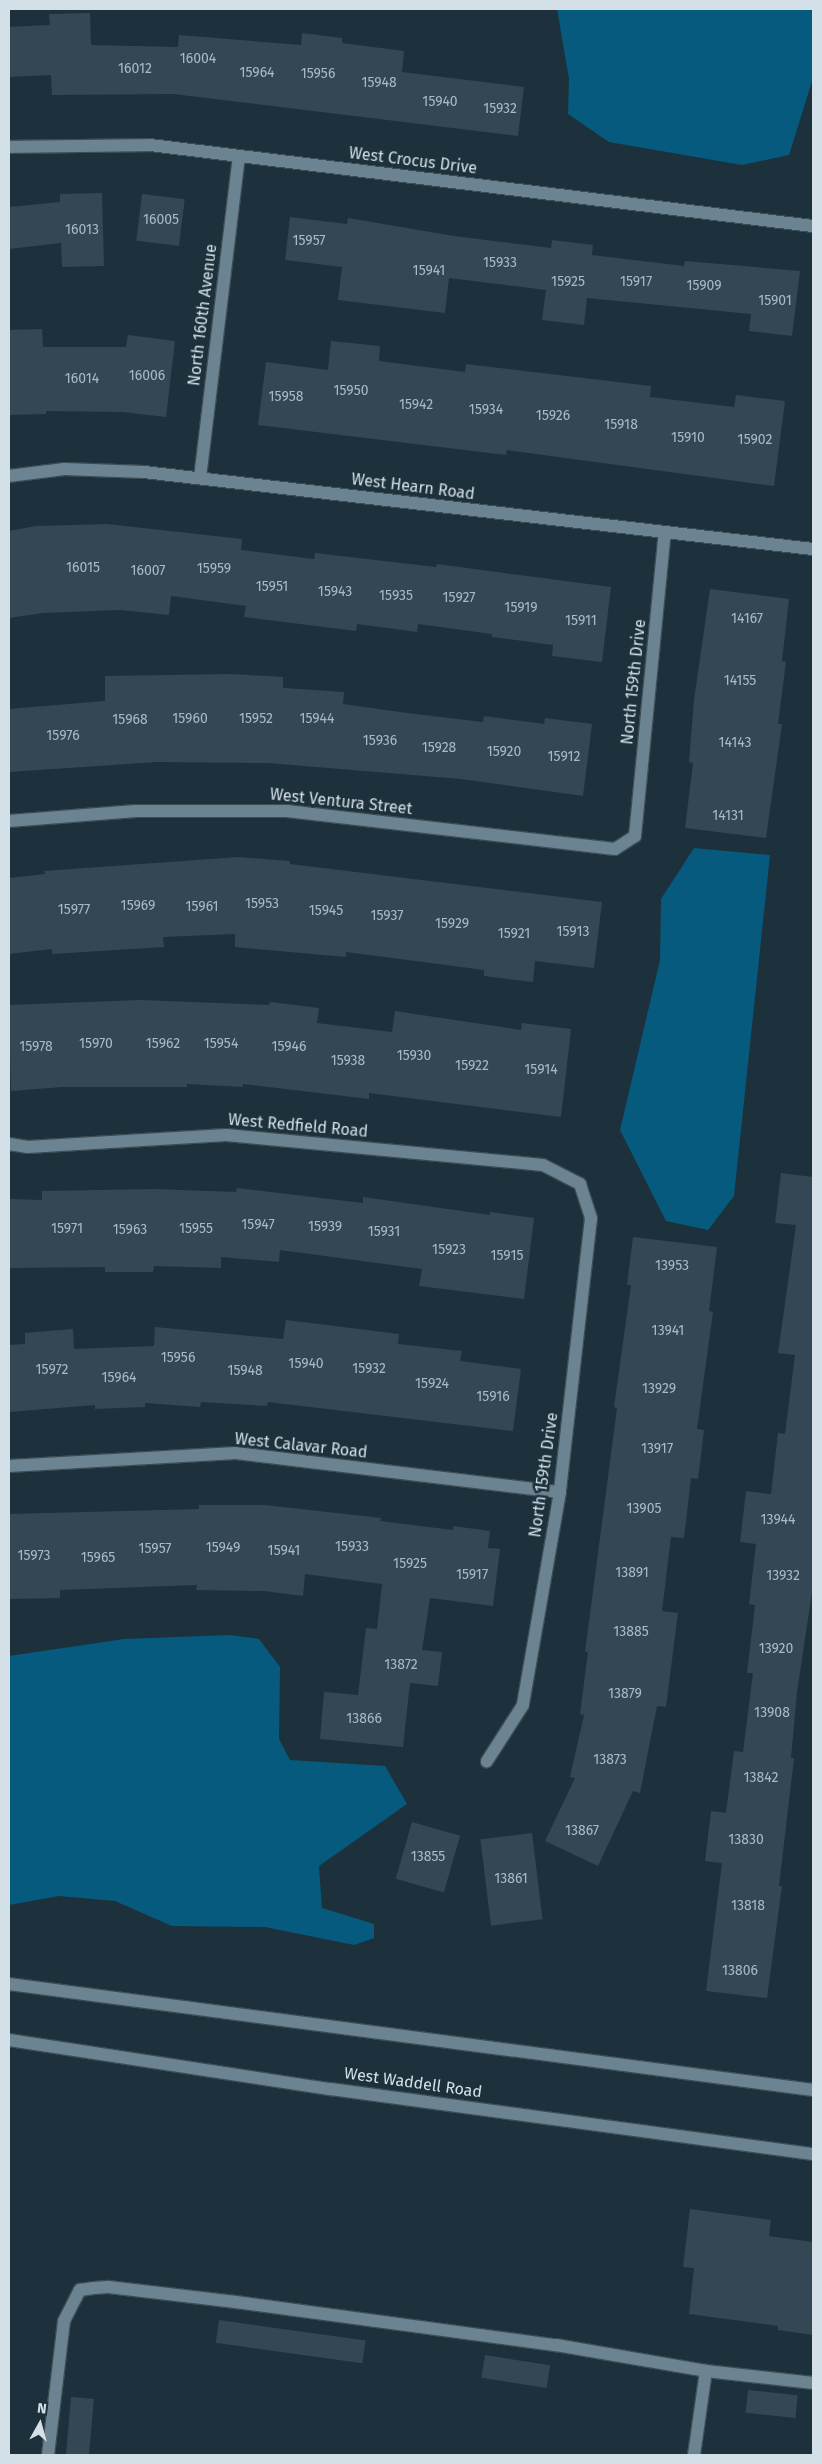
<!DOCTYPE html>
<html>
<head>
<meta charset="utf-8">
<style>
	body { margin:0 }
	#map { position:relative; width:822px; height:2464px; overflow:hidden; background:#1d313c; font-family:"Fira Sans",sans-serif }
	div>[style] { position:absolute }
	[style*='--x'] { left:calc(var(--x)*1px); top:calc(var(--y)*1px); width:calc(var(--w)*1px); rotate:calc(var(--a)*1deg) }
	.green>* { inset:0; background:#065a7d }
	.building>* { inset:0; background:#334854; transform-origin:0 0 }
	.roads { filter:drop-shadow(1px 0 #3b4d56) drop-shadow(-1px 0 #3b4d56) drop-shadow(0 1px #3b4d56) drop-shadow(0 -1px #3b4d56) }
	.minor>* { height:12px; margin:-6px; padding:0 6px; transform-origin:6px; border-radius:6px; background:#6c8391 }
	.tertiary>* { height:12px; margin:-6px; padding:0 6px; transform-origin:6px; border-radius:6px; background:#6c8391 }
	.secondary>* { height:12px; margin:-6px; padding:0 6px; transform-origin:6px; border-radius:6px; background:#6c8391 }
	span { translate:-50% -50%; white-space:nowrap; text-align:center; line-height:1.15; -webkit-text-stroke:5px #1d313c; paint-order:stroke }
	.number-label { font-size:14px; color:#abbac2 }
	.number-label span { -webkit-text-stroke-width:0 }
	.street-label { font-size:16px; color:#d3e0e7 }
	.frame { position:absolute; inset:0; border:10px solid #d3e0e7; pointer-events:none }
	.north { position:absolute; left:15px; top:2399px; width:50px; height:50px; -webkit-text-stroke:4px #1d313c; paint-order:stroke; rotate:7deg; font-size:14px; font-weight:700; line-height:20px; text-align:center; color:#d3e0e7 }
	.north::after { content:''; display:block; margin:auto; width:18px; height:22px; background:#d3e0e7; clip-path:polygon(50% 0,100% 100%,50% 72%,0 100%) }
</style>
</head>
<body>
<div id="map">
	<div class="green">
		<i style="clip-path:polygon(557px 9px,813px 9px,813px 78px,789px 155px,742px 165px,609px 142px,568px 114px,569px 79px)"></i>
		<i style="clip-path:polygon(694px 848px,770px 855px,734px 1196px,708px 1230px,666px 1221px,620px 1130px,660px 960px,661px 899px)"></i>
		<i style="clip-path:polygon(230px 1635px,259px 1639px,280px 1667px,279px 1739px,290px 1760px,385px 1766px,407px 1804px,319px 1866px,322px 1908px,374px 1924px,374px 1938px,354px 1945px,265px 1927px,172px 1926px,115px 1901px,59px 1896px,9px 1905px,9px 1656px,124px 1639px)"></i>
	</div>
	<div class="building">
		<i style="clip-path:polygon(90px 13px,91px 45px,178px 47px,179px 35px,301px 45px,302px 33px,342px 38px,342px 43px,404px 51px,402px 72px,524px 87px,518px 136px,173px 94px,52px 95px,51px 75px,9px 77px,9px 27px,50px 25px,49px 14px)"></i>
		<i style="clip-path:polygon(102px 193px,104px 266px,62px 267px,61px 243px,9px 249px,9px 207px,60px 202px,60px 194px)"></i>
		<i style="left:142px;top:194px;width:43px;height:47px;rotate:7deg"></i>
		<i style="clip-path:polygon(290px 217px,347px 224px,348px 218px,454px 236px,551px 248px,552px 240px,593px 245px,592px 255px,684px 266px,685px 261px,800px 271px,792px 336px,749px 331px,751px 314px,587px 298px,584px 325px,542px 320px,546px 290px,449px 278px,445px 313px,338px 300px,342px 267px,285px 260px)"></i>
		<i style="clip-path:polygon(42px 329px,43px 347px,126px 347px,128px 335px,175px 341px,166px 417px,122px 412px,46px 411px,46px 414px,9px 415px,9px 330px)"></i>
		<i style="clip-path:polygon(331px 341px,380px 346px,379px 361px,465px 372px,466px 364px,651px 386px,650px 397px,734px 407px,736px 395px,785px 401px,774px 486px,507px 450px,506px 455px,258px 425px,266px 362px,328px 370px)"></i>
		<i style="clip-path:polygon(107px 524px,242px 539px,241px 550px,314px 559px,315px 553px,436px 567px,437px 564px,611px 587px,602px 662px,552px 656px,553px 645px,492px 637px,492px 634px,418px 624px,417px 632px,357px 624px,356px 631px,244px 617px,246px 606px,171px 596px,169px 615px,121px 610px,43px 613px,9px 618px,9px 531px,36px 526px)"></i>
		<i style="clip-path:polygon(710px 589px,789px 599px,782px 661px,786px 662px,778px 724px,782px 724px,766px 838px,685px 828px,693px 763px,689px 762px,694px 700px)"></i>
		<i style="clip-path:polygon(232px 674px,283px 677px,283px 688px,344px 692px,343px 704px,407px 713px,483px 722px,484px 716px,544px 724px,545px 718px,592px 724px,583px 796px,461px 779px,268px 763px,156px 762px,9px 772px,9px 709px,105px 701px,105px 676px)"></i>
		<i style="clip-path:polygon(238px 857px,290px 861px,290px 864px,602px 902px,594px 968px,535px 961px,533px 982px,484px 976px,484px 970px,346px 952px,346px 957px,235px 947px,235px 934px,163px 937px,164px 947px,52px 954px,52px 949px,9px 954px,9px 878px,45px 874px,44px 871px)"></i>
		<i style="clip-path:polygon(141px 1000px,269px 1005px,270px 1002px,319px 1008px,317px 1023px,392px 1032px,395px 1011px,521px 1030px,522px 1023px,571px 1029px,561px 1117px,369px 1093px,369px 1099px,243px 1084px,243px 1087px,187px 1084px,187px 1087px,62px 1087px,11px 1091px,9px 1005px)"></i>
		<i style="clip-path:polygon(781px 1173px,813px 1177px,813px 1586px,797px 1692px,791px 1758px,794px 1758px,779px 1886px,782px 1886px,767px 1998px,706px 1991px,722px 1863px,705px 1861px,711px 1811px,726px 1813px,734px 1751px,743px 1752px,753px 1673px,747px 1673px,755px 1605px,749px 1604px,756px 1544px,740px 1542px,746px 1491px,771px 1494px,778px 1433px,785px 1434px,795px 1355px,778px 1353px,796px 1225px,775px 1223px)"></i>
		<i style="clip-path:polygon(237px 1188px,363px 1203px,363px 1197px,490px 1215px,490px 1212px,534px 1218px,524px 1299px,419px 1286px,422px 1269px,280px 1250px,279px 1262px,221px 1257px,221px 1268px,154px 1266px,153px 1272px,105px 1272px,105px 1267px,9px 1268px,9px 1199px,42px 1200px,42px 1191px,154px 1189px,236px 1192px)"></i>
		<i style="clip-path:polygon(633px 1237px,717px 1247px,709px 1311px,713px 1312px,697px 1429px,704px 1430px,698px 1479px,691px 1478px,684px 1538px,671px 1537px,662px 1611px,678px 1613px,666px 1707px,657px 1706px,640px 1793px,633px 1791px,598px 1866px,545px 1841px,575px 1778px,570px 1777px,584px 1715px,580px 1714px,588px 1652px,585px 1652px,617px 1408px,614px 1407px,631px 1285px,627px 1285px)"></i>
		<i style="clip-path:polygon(286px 1320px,399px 1334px,398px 1344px,462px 1351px,460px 1361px,521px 1369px,513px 1431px,268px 1402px,267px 1406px,201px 1402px,200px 1407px,145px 1403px,145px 1407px,95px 1409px,95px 1405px,9px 1412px,9px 1345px,25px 1344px,25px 1333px,73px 1329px,74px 1349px,154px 1346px,155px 1327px,283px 1339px)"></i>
		<i style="clip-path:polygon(199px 1505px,265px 1505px,381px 1518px,380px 1521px,453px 1530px,453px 1526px,490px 1531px,488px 1548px,500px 1549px,493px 1606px,430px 1598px,422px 1650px,442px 1652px,438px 1686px,410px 1683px,403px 1747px,320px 1739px,324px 1692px,358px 1695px,366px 1628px,377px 1629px,382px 1584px,305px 1574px,303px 1596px,264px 1591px,196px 1590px,197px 1585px,60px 1590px,60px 1598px,9px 1599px,9px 1514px,199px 1509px)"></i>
		<i style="left:412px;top:1822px;width:50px;height:59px;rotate:16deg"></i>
		<i style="left:532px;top:1833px;width:87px;height:52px;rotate:83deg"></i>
		<i style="clip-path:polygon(690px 2209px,771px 2220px,769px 2236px,813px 2242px,813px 2335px,778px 2330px,778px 2326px,689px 2314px,694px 2268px,683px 2267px)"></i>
		<i style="left:219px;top:2320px;width:148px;height:23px;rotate:8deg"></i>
		<i style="left:485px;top:2355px;width:66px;height:23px;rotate:9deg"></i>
		<i style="left:748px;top:2390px;width:50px;height:23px;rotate:6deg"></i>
		<i style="left:71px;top:2397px;width:23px;height:58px;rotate:5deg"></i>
	</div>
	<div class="roads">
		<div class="minor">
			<i style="--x:9;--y:147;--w:141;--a:-0.8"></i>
			<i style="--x:150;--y:145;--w:668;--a:6.97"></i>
			<i style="--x:200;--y:478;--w:324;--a:-83.1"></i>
			<i style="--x:9;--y:821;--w:127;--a:-4.5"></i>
			<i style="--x:136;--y:811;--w:151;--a:0"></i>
			<i style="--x:287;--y:811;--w:330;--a:6.6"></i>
			<i style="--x:615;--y:849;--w:24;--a:-33"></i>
			<i style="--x:635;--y:836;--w:305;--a:-84.4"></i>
			<i style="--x:9;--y:1144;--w:19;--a:9"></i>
			<i style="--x:28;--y:1147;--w:198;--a:-3.5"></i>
			<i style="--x:226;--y:1135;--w:318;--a:5.4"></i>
			<i style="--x:543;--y:1165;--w:42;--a:27.2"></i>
			<i style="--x:580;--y:1184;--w:36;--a:72"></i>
			<i style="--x:591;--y:1218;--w:276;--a:96.5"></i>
			<i style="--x:560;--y:1492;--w:216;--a:99.9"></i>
			<i style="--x:523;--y:1705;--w:67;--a:122.7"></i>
			<i style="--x:9;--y:1466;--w:227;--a:-3.3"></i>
			<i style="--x:236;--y:1453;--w:326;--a:6.9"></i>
			<i style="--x:48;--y:2455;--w:135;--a:-83.2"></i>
			<i style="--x:64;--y:2321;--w:35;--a:-63"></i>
			<i style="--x:80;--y:2290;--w:14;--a:-8"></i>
			<i style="--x:94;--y:2288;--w:14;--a:-4"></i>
			<i style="--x:108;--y:2287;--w:129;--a:6.7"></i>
			<i style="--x:236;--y:2302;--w:323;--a:7.7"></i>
			<i style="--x:556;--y:2345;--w:152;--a:9.8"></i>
			<i style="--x:706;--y:2371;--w:108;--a:6.4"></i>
			<i style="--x:694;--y:2455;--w:85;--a:-81.9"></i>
		</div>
		<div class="tertiary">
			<i style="--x:9;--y:476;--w:56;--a:-7.1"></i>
			<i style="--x:65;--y:469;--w:79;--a:2.2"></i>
			<i style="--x:144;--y:472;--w:673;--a:6.57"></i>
		</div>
		<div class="secondary">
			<i style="--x:9;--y:1984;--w:811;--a:7.51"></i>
			<i style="--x:9;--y:2040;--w:326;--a:8.7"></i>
			<i style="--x:331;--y:2089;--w:486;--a:7.7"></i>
		</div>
	</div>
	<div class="number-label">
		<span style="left:198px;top:59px">16004</span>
		<span style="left:135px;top:69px">16012</span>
		<span style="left:257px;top:73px">15964</span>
		<span style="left:318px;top:74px">15956</span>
		<span style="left:379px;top:83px">15948</span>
		<span style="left:440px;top:102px">15940</span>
		<span style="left:500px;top:109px">15932</span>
		<span style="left:161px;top:220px">16005</span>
		<span style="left:82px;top:230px">16013</span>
		<span style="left:309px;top:241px">15957</span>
		<span style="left:500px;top:263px">15933</span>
		<span style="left:429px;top:271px">15941</span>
		<span style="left:568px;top:282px">15925</span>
		<span style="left:636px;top:282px">15917</span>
		<span style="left:704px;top:286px">15909</span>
		<span style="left:775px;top:301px">15901</span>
		<span style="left:147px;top:376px">16006</span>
		<span style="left:82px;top:379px">16014</span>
		<span style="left:351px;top:391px">15950</span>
		<span style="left:286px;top:397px">15958</span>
		<span style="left:416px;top:405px">15942</span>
		<span style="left:486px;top:410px">15934</span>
		<span style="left:553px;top:416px">15926</span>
		<span style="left:621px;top:425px">15918</span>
		<span style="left:688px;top:438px">15910</span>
		<span style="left:755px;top:440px">15902</span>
		<span style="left:83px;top:568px">16015</span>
		<span style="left:214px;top:569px">15959</span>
		<span style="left:148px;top:571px">16007</span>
		<span style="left:272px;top:587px">15951</span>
		<span style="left:335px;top:592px">15943</span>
		<span style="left:396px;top:596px">15935</span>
		<span style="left:459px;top:598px">15927</span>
		<span style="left:521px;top:608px">15919</span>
		<span style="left:747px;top:619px">14167</span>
		<span style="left:581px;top:621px">15911</span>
		<span style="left:740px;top:681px">14155</span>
		<span style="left:190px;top:719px">15960</span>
		<span style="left:256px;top:719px">15952</span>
		<span style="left:317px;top:719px">15944</span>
		<span style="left:130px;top:720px">15968</span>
		<span style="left:63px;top:736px">15976</span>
		<span style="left:380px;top:741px">15936</span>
		<span style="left:735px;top:743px">14143</span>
		<span style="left:439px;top:748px">15928</span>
		<span style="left:504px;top:752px">15920</span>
		<span style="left:564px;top:757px">15912</span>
		<span style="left:728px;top:816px">14131</span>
		<span style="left:262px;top:904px">15953</span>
		<span style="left:138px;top:906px">15969</span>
		<span style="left:202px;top:907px">15961</span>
		<span style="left:74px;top:910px">15977</span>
		<span style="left:326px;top:911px">15945</span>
		<span style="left:387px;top:916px">15937</span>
		<span style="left:452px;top:924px">15929</span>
		<span style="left:573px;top:932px">15913</span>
		<span style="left:514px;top:934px">15921</span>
		<span style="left:96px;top:1044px">15970</span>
		<span style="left:163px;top:1044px">15962</span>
		<span style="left:221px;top:1044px">15954</span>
		<span style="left:36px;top:1047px">15978</span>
		<span style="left:289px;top:1047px">15946</span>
		<span style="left:414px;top:1056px">15930</span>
		<span style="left:348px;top:1061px">15938</span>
		<span style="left:472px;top:1066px">15922</span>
		<span style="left:541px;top:1070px">15914</span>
		<span style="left:258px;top:1225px">15947</span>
		<span style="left:325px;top:1227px">15939</span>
		<span style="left:67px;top:1229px">15971</span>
		<span style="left:196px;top:1229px">15955</span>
		<span style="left:130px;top:1230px">15963</span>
		<span style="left:384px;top:1232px">15931</span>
		<span style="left:449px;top:1250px">15923</span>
		<span style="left:507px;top:1256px">15915</span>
		<span style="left:672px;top:1266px">13953</span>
		<span style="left:668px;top:1331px">13941</span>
		<span style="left:178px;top:1358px">15956</span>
		<span style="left:306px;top:1364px">15940</span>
		<span style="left:369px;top:1369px">15932</span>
		<span style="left:52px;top:1370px">15972</span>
		<span style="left:245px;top:1371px">15948</span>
		<span style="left:119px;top:1378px">15964</span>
		<span style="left:432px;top:1384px">15924</span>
		<span style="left:659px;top:1389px">13929</span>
		<span style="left:493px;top:1397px">15916</span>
		<span style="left:657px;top:1449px">13917</span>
		<span style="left:644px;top:1509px">13905</span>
		<span style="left:778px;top:1520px">13944</span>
		<span style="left:352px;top:1547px">15933</span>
		<span style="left:223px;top:1548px">15949</span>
		<span style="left:155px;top:1549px">15957</span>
		<span style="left:284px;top:1551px">15941</span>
		<span style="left:34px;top:1556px">15973</span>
		<span style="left:98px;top:1558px">15965</span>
		<span style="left:410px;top:1564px">15925</span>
		<span style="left:632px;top:1573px">13891</span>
		<span style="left:472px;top:1575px">15917</span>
		<span style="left:783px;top:1576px">13932</span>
		<span style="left:631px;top:1632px">13885</span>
		<span style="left:776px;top:1649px">13920</span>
		<span style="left:401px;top:1665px">13872</span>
		<span style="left:625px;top:1694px">13879</span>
		<span style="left:772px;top:1713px">13908</span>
		<span style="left:364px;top:1719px">13866</span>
		<span style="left:610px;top:1760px">13873</span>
		<span style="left:761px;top:1778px">13842</span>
		<span style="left:582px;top:1831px">13867</span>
		<span style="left:746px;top:1840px">13830</span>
		<span style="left:428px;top:1857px">13855</span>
		<span style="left:511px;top:1879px">13861</span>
		<span style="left:748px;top:1906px">13818</span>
		<span style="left:740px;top:1971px">13806</span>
	</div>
	<div class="street-label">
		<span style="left:413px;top:161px;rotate:7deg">West Crocus Drive</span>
		<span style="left:203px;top:315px;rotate:-83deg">North 160th Avenue</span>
		<span style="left:413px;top:487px;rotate:7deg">West Hearn Road</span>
		<span style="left:634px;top:682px;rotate:-84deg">North 159th Drive</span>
		<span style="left:341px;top:802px;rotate:6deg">West Ventura Street</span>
		<span style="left:298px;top:1126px;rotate:5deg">West Redfield Road</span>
		<span style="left:301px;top:1446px;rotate:6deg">West Calavar Road</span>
		<span style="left:544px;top:1475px;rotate:-82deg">North 159th Drive</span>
		<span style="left:413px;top:2083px;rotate:8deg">West Waddell Road</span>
	</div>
	<div class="frame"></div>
	<div class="north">N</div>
</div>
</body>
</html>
